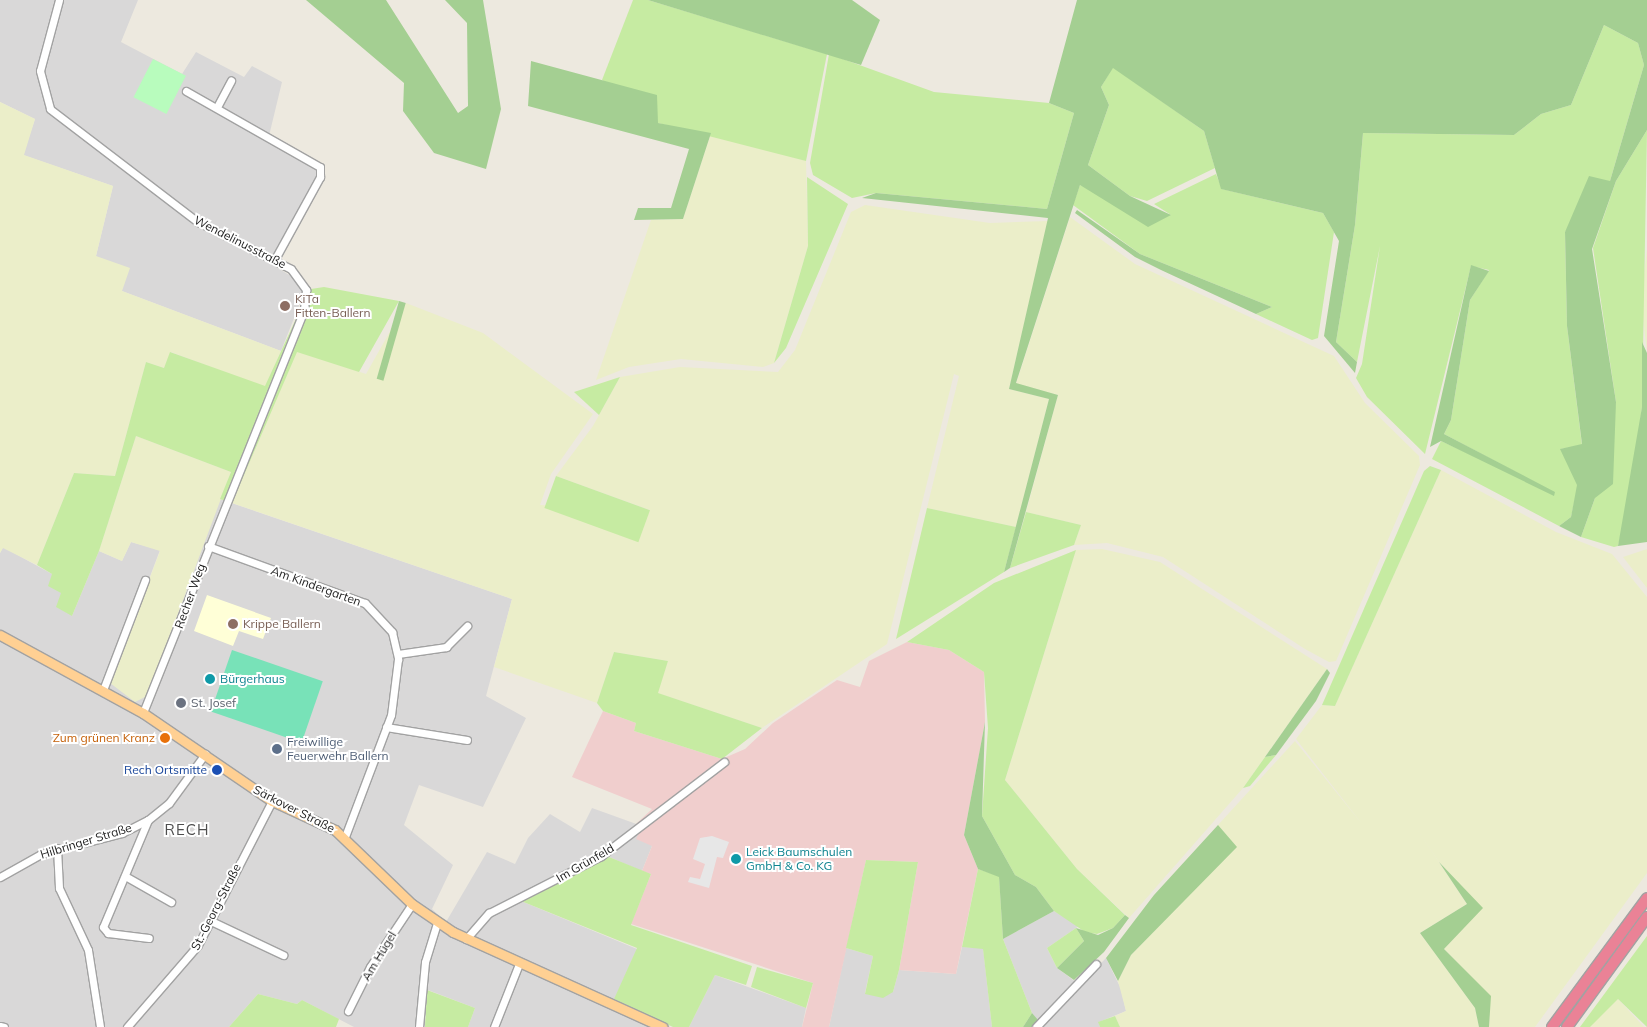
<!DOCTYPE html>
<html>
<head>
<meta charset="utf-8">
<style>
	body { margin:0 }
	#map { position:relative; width:1647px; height:1027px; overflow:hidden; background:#ede9df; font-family:Mulish,sans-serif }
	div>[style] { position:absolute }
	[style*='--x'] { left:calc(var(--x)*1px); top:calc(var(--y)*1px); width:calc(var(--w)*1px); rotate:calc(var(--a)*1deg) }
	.residential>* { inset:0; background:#d9d8d8 }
	.commercial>* { inset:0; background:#f0cecd }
	.education>* { inset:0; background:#ffffd7 }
	.farmland>* { inset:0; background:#ebeec9 }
	.grass>* { inset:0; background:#c6eba2; transform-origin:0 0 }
	.forest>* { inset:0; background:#a4cf92; transform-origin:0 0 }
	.park>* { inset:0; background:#b8fcbd; transform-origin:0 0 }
	.pitch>* { inset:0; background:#78e2b8; transform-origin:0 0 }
	.parking>* { inset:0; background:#e7e7e7 }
	.roads { filter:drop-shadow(1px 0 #a2a2a2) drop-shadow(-1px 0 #a2a2a2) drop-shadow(0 1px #a2a2a2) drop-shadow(0 -1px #a2a2a2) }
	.minor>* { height:7px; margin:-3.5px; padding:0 3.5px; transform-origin:3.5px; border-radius:3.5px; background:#fff }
	.major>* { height:9px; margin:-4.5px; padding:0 4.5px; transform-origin:4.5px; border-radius:4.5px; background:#ffd093 }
	.highway>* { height:10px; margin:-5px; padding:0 5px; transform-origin:5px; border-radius:5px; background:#ea8296 }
	.dots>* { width:14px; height:14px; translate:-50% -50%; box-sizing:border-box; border:2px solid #fff; border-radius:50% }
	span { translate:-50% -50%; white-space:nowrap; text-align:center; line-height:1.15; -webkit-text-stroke:4px #fff; paint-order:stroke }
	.street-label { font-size:12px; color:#1b1b1b }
	.education-label { font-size:12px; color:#785e54 }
	.left { translate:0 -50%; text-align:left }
	.culture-label { font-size:12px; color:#0d838f }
	.worship-label { font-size:12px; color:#5b616d }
	.food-label { font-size:12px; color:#c56008 }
	.right { translate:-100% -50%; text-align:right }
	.service-label { font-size:12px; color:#4e5e75 }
	.transit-label { font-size:12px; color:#164399 }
	.quarter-label { font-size:15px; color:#4e4e4e; letter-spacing:1px }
</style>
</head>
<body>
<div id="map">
	<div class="residential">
		<i style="clip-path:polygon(0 0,138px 0,121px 42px,182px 74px,196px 52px,244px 77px,252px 66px,282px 82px,268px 140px,316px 166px,318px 174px,269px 263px,291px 276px,301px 287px,302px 298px,281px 351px,122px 291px,96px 256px,113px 186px,23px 155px,35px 119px,0 102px)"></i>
		<i style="clip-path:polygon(220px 499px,512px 599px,486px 696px,526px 718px,483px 807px,419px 785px,404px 825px,453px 865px,432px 909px,446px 922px,487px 852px,515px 864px,528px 838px,550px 814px,580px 832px,592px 808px,642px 826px,652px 846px,642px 871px,609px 857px,521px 901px,637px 949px,610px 1009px,649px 1027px,468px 1027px,475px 1008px,428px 990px,425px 1027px,354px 1027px,302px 1000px,297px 1004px,258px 994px,229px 1027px,0 1027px,0 553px,3px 547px,52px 574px,72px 616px,99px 551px,122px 561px,131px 542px,160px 550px,110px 683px,147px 696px)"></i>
		<i style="clip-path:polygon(1054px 911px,1079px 926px,1047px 948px,1057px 968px,1080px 985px,1106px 958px,1121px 989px,1126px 1011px,1099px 1022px,1100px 1027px,1042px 1027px,1032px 1013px,1003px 939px)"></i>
		<i style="clip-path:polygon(962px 947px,983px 948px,992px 1027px,829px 1027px,846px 948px,873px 956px,865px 993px,893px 992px,899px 970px,956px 974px)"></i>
		<i style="clip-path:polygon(715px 975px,806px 1008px,802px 1027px,689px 1027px)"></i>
	</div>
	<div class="commercial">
		<i style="clip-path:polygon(907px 642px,949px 650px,984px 672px,985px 722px,964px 835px,978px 869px,956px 974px,899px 970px,918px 862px,866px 860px,829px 1027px,802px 1027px,813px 983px,631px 924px,651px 874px,642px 871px,652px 846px,636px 839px,642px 827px,636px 824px,652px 809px,572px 777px,603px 711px,636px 723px,634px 731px,722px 759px,745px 749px,773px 723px,837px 680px,860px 687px,869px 661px)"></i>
	</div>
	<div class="education">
		<i style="clip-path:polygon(207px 595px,271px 618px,263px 639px,239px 631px,233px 646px,194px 631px)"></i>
	</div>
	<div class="farmland">
		<i style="clip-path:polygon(0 102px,35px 119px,24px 155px,113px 186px,96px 256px,130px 268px,122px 291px,281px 351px,265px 387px,171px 352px,164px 368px,146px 362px,115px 476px,74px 473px,37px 565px,3px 548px,0 553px)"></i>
		<i style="clip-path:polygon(711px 133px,806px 161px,808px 246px,774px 363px,763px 367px,681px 359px,629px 367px,596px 380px,651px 220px,683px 219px)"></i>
		<i style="clip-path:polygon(865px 205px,990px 223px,1048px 221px,1009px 389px,1049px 399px,1016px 527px,927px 508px,959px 376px,954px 374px,887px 644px,762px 728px,657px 693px,668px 661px,614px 652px,597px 703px,494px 667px,512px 599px,232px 503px,297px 351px,366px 374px,406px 303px,483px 333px,593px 414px,551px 474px,540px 505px,650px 510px,556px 476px,593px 426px,620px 377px,680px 367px,778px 372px,795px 350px,851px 212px)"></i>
		<i style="clip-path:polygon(1070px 217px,1135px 264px,1334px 356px,1365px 403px,1419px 456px,1420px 465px,1336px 661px,1329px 662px,1305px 649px,1163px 557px,1107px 543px,1074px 545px,1081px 525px,1026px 512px,1058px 395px,1016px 384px)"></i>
		<i style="clip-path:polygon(1647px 249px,1647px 353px,1641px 300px)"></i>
		<i style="clip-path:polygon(136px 436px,231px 472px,147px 696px,135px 702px,110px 683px,160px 551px,131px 542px,122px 561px,99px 551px)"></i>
		<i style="clip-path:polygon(1441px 470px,1556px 532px,1612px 554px,1647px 597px,1647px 873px,1535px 1027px,1489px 1027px,1490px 996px,1444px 949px,1482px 908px,1439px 862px,1414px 825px,1467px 904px,1420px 933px,1475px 1008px,1479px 1027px,1120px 1027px,1115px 1016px,1126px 1011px,1118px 981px,1131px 955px,1236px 847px,1218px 825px,1295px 741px,1362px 824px,1296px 739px,1322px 705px,1335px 706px)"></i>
		<i style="clip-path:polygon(1102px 549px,1160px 562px,1327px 669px,1243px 788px,1129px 918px,1077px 869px,1005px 780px,1076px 550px)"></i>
		<i style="clip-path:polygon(1647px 549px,1647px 588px,1623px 557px)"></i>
		<i style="clip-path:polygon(1618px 999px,1644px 1027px,1590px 1027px,1611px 1001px)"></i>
	</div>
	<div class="grass">
		<i style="clip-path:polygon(633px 0,648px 0,827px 54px,806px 161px,658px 123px,602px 80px)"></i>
		<i style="clip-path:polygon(1604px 25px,1638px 43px,1644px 65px,1610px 181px,1565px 232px,1567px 326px,1582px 445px,1561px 449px,1578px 485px,1571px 517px,1559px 526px,1432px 459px,1441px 441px,1555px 493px,1444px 434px,1451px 420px,1470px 300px,1489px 270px,1471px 266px,1425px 454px,1367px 397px,1356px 378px,1362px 364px,1380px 246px,1357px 362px,1336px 342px,1355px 225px,1363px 133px,1514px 135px,1541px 114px,1571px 105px)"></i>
		<i style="clip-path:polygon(829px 54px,934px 92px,1049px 103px,1074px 113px,1047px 209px,876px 193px,852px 198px,813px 175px,810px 163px)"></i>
		<i style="clip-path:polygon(1113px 67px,1204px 131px,1215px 168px,1147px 201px,1130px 196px,1088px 165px,1109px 105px,1101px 87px)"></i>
		<i style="clip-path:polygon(1647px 130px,1642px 407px,1633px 482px,1618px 546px,1614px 547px,1581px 537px,1595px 498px,1616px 402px,1593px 248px,1616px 181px)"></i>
		<i style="clip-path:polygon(1216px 174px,1222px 189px,1323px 213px,1334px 232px,1318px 338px,1312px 340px,1256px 314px,1272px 307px,1140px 254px,1073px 205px,1080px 185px,1171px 215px,1154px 204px)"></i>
		<i style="clip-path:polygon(807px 177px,848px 204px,786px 348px,774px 363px,808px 246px)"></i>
		<i style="clip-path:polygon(324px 287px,399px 301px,359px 372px,297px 352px,232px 503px,220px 499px,231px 472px,136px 436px,99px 551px,72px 616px,56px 607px,61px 593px,48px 586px,52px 574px,37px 565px,74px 473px,115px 476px,146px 362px,164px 368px,170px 352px,265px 386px,300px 310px,311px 304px,311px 289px)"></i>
		<i style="clip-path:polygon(620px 377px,599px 415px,574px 392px)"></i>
		<i style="clip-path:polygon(1430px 466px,1441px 470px,1335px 706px,1322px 705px,1424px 471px)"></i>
		<i style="left:556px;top:476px;width:100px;height:34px;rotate:20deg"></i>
		<i style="clip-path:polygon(927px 508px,1016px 527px,1004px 572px,896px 639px)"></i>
		<i style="clip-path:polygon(1026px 512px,1081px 525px,1074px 545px,1010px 568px)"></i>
		<i style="clip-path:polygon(1076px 550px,1005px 780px,1077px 869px,1125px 915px,1113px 928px,1097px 934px,1085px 932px,1054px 911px,1036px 887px,1015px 875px,982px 816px,988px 728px,984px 672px,949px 650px,907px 642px,994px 583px)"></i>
		<i style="clip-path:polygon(614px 652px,668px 661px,658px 693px,762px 728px,722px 759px,634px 731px,636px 723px,603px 711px,597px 703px)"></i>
		<i style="clip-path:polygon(1276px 755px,1250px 786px,1243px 788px,1265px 757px)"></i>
		<i style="clip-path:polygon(609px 857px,651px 874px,631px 925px,752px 966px,746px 985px,715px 975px,689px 1027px,673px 1027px,614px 999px,637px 948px,521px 901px)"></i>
		<i style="clip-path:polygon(866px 860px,918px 862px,899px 970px,893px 992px,883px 998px,865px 994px,873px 956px,846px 948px)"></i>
		<i style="clip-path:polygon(978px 869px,999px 876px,1003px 939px,1032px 1013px,1023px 1027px,992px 1027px,983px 949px,962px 947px)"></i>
		<i style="clip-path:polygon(1076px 928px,1084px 941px,1057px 968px,1047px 948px)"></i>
		<i style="clip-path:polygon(1647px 936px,1647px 1027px,1618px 999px,1590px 1027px,1580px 1027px)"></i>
		<i style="clip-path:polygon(757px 967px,813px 983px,806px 1008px,751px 987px)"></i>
		<i style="clip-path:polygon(427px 990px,475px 1008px,468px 1027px,425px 1027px)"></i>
		<i style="clip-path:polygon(258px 994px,297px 1004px,302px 1000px,339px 1019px,336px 1027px,229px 1027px)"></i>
		<i style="clip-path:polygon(1115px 1016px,1120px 1027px,1100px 1027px,1098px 1022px)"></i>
	</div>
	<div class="forest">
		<i style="clip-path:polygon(306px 0,386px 0,458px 113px,468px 106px,467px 23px,445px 0,483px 0,501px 109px,486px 169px,434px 153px,403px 111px,404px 83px)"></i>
		<i style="clip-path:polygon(648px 0,852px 0,880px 20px,861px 65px)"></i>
		<i style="clip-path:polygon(1077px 0,1647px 0,1647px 130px,1616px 181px,1592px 249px,1616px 402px,1613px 484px,1595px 498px,1581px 537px,1559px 526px,1571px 517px,1577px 485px,1560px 449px,1582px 444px,1567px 326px,1565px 232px,1589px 176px,1610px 181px,1644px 65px,1638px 43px,1604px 25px,1571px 105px,1541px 114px,1514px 135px,1363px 133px,1355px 225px,1336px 342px,1357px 362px,1355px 373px,1324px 336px,1339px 241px,1323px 213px,1221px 189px,1204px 131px,1113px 68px,1101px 87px,1109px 105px,1088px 165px,1130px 196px,1171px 215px,1148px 227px,1080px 185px,1016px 383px,1058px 395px,1010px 568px,1004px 572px,1049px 399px,1009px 389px,1048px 218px,862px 198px,876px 193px,1047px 209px,1074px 113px,1049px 103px)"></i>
		<i style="clip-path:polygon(531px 61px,657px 95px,658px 123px,711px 133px,683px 219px,634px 220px,638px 208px,671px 208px,689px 149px,528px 106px)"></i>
		<i style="clip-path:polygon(1077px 210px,1140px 254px,1272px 307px,1256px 314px,1161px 270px,1135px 257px,1075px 213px)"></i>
		<i style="clip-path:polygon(1471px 265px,1489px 271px,1470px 300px,1451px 420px,1444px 434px,1555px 492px,1554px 496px,1441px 441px,1430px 447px)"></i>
		<i style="left:399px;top:301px;width:7px;height:81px;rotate:16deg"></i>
		<i style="clip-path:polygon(1642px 342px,1647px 353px,1647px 542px,1618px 546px,1642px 407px)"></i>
		<i style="clip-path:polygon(1327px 669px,1330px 673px,1316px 701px,1276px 755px,1265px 757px)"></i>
		<i style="clip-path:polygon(985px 722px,982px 816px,1015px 875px,1036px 887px,1054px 911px,1003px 939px,999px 877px,978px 869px,964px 835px)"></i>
		<i style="clip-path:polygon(1218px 825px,1237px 847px,1131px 955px,1118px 981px,1106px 958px,1154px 895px)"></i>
		<i style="clip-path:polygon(1439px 862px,1483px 908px,1444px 949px,1491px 996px,1489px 1027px,1479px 1027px,1475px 1008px,1420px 933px,1467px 904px)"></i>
		<i style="clip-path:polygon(1125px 915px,1129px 918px,1104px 952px,1074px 980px,1057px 968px,1084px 941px,1076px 928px,1098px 935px,1113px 928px)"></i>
		<i style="clip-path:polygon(1032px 1013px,1038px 1020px,1033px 1027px,1023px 1027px)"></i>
	</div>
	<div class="park">
		<i style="left:153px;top:59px;width:37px;height:43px;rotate:27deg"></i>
	</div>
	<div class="pitch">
		<i style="left:232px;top:650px;width:96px;height:65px;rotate:19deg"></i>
	</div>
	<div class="parking">
		<i style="clip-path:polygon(712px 836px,729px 842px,723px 858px,717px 857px,709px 888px,688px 882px,690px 877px,700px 879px,705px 864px,693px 859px,700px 838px)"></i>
	</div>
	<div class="roads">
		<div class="minor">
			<i style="--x:59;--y:0;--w:73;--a:105"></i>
			<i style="--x:40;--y:71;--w:39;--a:75"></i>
			<i style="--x:50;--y:109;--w:186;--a:37.4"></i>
			<i style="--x:198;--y:222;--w:104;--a:26.8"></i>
			<i style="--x:291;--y:269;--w:26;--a:54"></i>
			<i style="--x:306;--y:290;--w:20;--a:96"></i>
			<i style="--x:304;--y:310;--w:434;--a:111.8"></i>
			<i style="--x:186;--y:91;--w:154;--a:29.6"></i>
			<i style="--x:320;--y:167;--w:10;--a:90"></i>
			<i style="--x:320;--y:177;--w:94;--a:118.8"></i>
			<i style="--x:217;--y:107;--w:30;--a:-62"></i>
			<i style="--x:208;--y:546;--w:167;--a:20"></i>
			<i style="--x:365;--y:603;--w:40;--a:47"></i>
			<i style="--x:392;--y:632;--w:28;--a:77"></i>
			<i style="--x:398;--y:659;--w:56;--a:97.1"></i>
			<i style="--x:391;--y:715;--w:130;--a:110.7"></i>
			<i style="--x:398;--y:654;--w:49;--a:-8.3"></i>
			<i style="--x:446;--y:647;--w:30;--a:-45"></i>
			<i style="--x:103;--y:690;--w:118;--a:-69.1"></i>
			<i style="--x:386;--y:727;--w:82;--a:9.1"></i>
			<i style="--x:148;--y:820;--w:116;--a:112.8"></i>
			<i style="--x:103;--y:927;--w:8;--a:50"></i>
			<i style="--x:108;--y:933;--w:41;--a:7"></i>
			<i style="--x:57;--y:848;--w:40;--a:87.1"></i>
			<i style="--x:59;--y:888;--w:68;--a:64.9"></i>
			<i style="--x:88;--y:950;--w:78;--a:81.1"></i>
			<i style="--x:125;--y:876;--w:53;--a:29.5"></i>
			<i style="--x:0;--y:877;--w:47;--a:-29.3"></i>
			<i style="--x:41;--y:854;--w:84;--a:-14.5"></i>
			<i style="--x:122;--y:833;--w:29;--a:-27"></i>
			<i style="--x:148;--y:820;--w:27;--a:-39"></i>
			<i style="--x:169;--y:803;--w:61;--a:-53.7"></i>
			<i style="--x:211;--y:921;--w:80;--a:25.3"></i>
			<i style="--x:466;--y:939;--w:35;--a:-49"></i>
			<i style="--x:489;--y:913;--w:126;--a:-27"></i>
			<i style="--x:601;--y:856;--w:155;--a:-37.4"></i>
			<i style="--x:348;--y:1011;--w:49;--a:-63.4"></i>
			<i style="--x:370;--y:967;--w:76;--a:-56.3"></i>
			<i style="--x:0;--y:1026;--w:4;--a:14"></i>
			<i style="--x:127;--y:1027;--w:108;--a:-49.1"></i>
			<i style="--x:198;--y:945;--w:162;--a:-62.8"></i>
			<i style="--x:419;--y:1027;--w:65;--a:-84.7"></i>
			<i style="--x:425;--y:962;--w:41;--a:-72.9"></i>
			<i style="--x:494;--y:1027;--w:68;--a:-68.4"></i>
			<i style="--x:1036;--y:1027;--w:87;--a:-46.4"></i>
		</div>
		<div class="major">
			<i style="--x:0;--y:635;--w:163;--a:28.6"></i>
			<i style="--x:143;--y:713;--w:156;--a:34.3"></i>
			<i style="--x:272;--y:801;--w:69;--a:24.7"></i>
			<i style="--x:335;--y:830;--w:107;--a:43.9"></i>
			<i style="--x:412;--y:904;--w:50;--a:34.3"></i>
			<i style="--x:453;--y:932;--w:230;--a:24.4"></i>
		</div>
		<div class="highway">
			<i style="--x:1552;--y:1027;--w:160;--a:-53.6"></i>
			<i style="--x:1567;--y:1027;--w:136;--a:-54"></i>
		</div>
	</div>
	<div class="dots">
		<i style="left:285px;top:306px;background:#8d6e63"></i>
		<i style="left:233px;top:624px;background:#8d6e63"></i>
		<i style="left:210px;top:679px;background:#0f9aa8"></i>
		<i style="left:181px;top:703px;background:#6b7280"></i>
		<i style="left:165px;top:738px;background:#e8710a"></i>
		<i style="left:277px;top:749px;background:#5c6f8a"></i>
		<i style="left:217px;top:770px;background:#1a4fb4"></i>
		<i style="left:736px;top:859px;background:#0f9aa8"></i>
	</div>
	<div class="street-label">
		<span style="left:240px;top:242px;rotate:27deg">Wendelinusstraße</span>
		<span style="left:316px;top:586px;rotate:20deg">Am Kindergarten</span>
		<span style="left:190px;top:596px;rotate:-70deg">Recher Weg</span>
		<span style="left:294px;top:809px;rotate:27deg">Särkover Straße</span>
		<span style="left:86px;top:841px;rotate:-17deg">Hilbringer Straße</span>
		<span style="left:585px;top:863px;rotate:-30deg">Im Grünfeld</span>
		<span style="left:216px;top:907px;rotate:-63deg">St.-Georg-Straße</span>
		<span style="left:379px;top:956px;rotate:-59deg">Am Hügel</span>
	</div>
	<div class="education-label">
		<span class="left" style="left:295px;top:306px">KiTa<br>Fitten-Ballern</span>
		<span class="left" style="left:243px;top:624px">Krippe Ballern</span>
	</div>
	<div class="culture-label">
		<span class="left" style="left:220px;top:679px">Bürgerhaus</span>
		<span class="left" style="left:746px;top:859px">Leick Baumschulen<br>GmbH &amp; Co. KG</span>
	</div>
	<div class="worship-label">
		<span class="left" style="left:191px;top:703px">St. Josef</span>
	</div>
	<div class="food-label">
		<span class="right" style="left:155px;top:738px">Zum grünen Kranz</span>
	</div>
	<div class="service-label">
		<span class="left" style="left:287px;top:749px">Freiwillige<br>Feuerwehr Ballern</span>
	</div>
	<div class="transit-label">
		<span class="right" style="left:207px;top:770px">Rech Ortsmitte</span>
	</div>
	<div class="quarter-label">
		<span style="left:187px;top:830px">RECH</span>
	</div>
</div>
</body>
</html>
